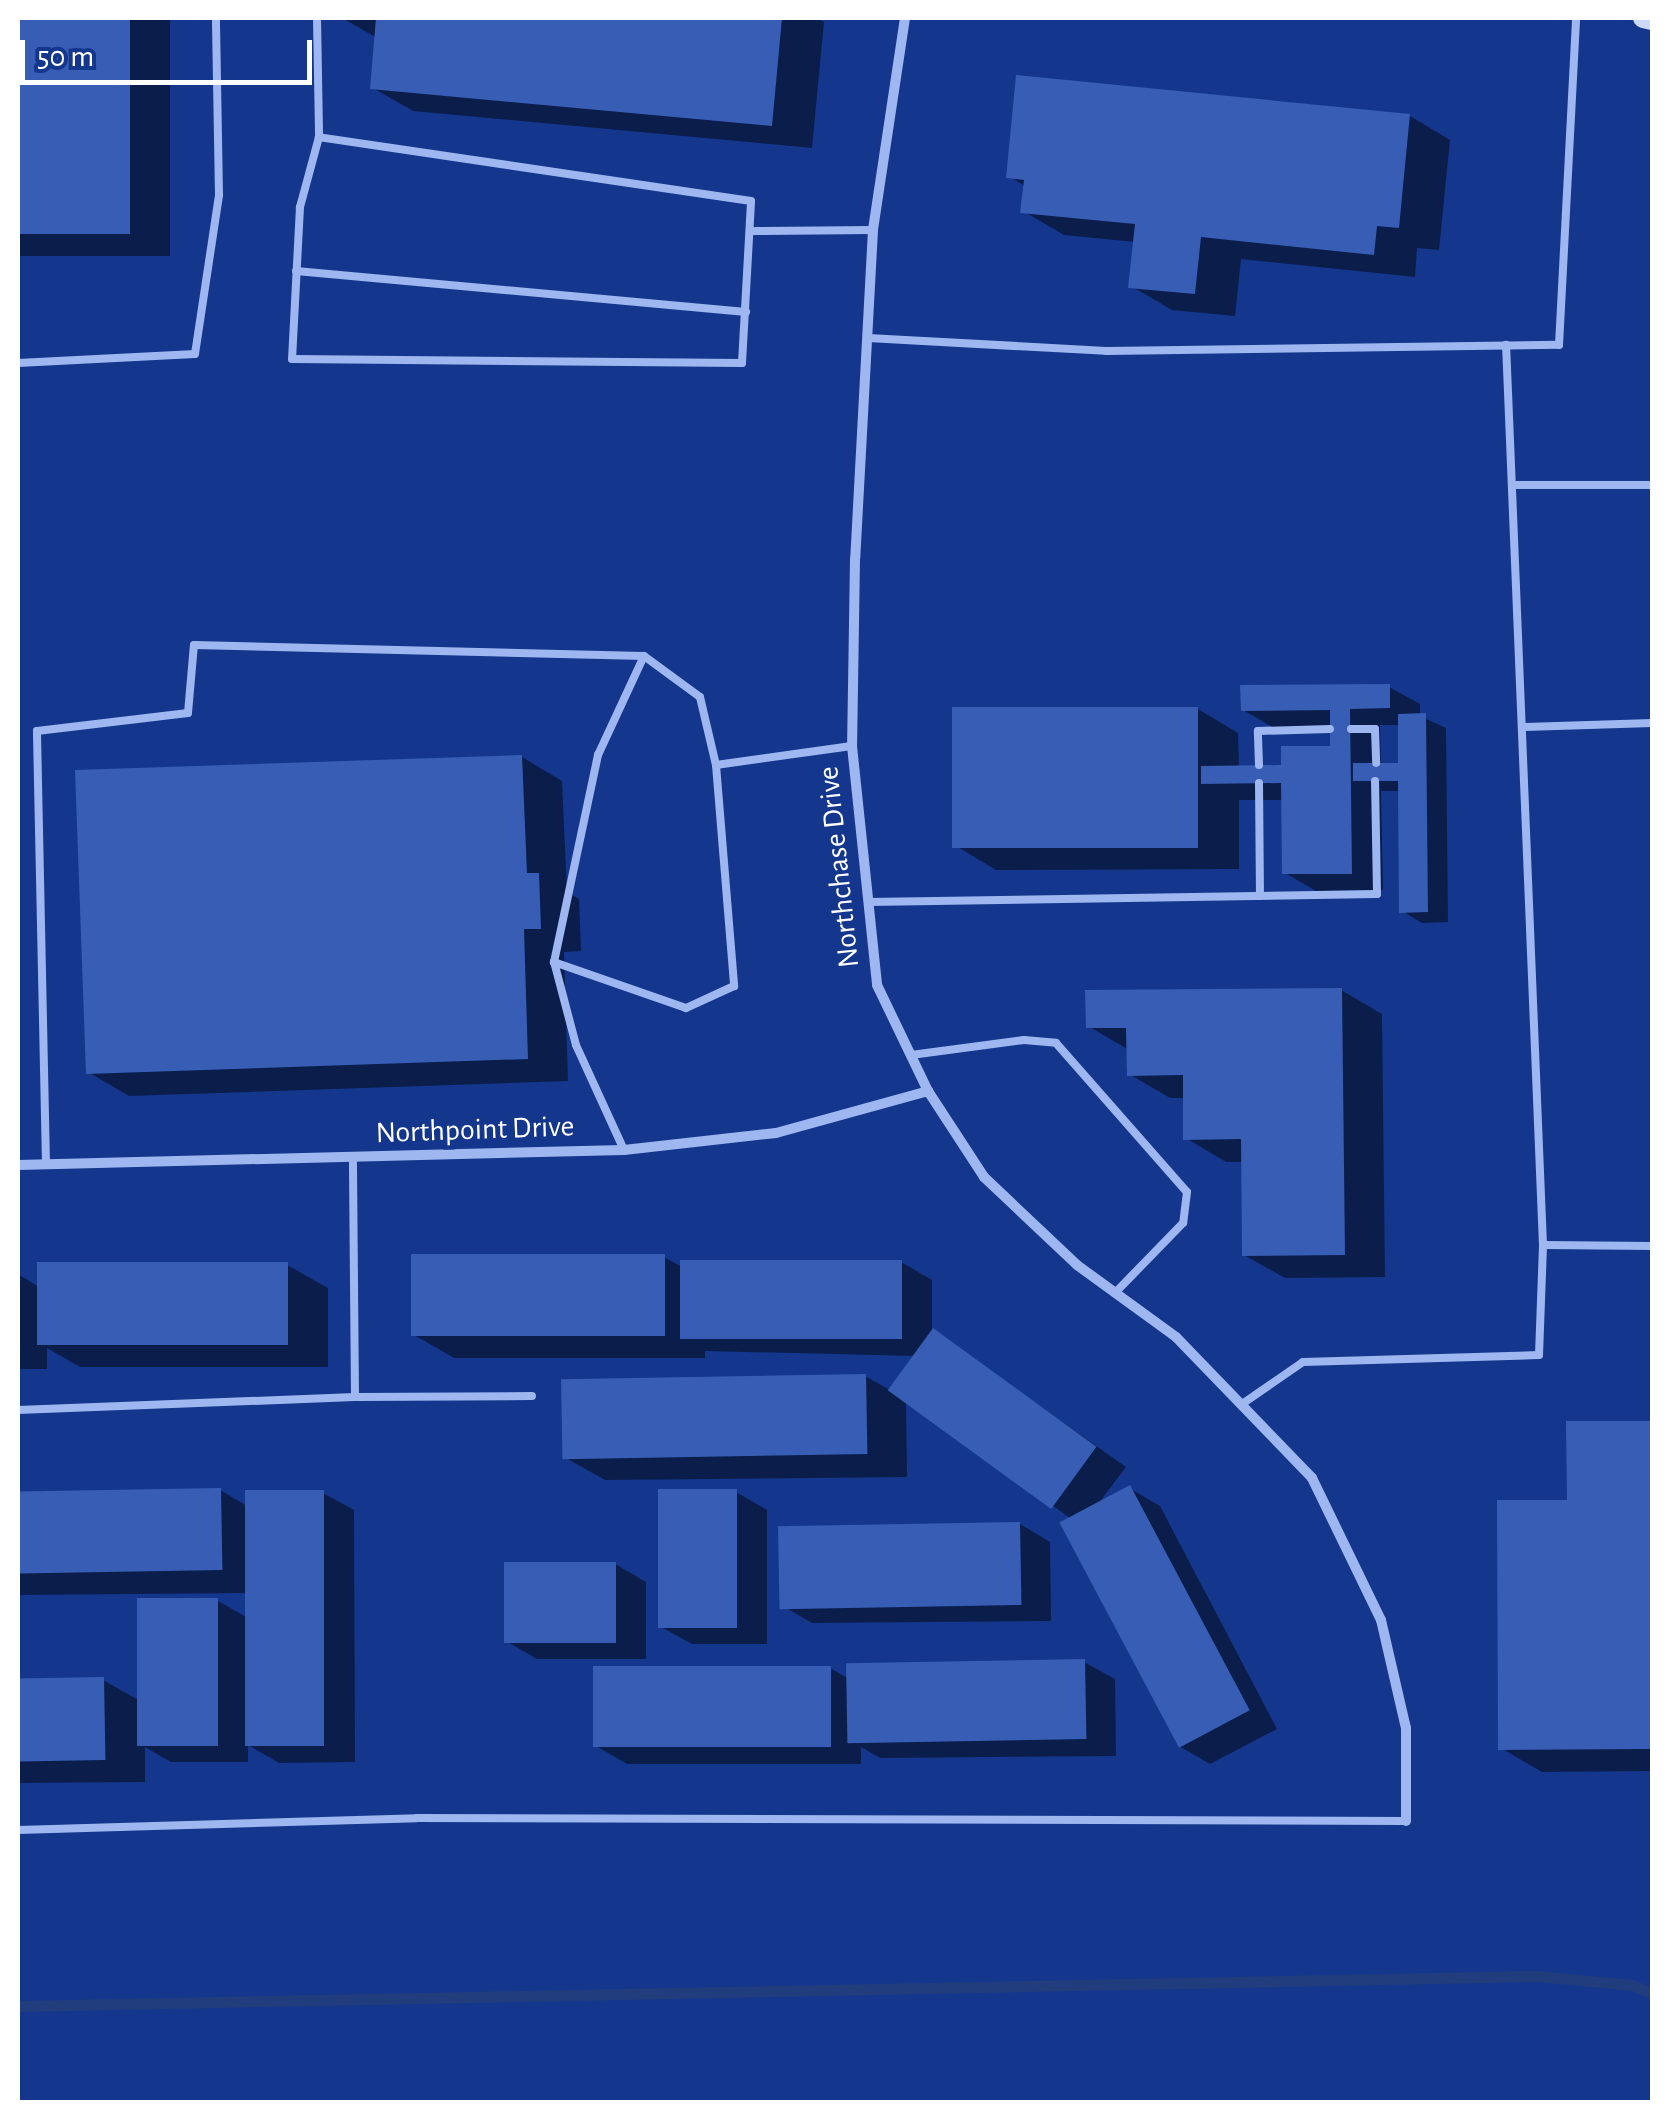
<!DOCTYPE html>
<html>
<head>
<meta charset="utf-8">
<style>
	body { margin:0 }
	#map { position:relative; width:1670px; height:2120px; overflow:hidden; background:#14378d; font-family:"Alegreya Sans",sans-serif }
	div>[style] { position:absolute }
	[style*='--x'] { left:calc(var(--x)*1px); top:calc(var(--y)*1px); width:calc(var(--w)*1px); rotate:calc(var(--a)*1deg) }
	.shadow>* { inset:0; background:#0007; transform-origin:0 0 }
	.stream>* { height:11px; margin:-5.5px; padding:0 5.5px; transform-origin:5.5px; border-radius:5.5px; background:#223d7e }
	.building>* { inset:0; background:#385db4; transform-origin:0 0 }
	.service>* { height:8px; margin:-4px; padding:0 4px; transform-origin:4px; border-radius:4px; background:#9eb7f0 }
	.minor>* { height:10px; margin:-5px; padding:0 5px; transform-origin:5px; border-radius:5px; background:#9eb7f0 }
	.secondary>* { height:20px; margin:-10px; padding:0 10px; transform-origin:10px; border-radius:10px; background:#ccd9fb }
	span { translate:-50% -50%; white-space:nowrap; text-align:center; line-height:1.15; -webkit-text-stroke:9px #14378d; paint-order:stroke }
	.street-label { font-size:30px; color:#fff }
	.frame { position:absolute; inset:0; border:20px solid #fff; pointer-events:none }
	.scale { position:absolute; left:20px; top:40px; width:292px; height:45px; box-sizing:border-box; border:5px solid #fff; border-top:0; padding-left:12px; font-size:30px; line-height:35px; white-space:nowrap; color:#fff; -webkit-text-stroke:8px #14378d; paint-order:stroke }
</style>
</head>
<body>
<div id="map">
	<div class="shadow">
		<i style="left:18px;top:18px;width:152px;height:238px"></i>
		<i style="clip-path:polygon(342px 18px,815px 18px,824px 22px,812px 148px,413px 111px,373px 88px,377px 38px)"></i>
		<i style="clip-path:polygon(1410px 116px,1450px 140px,1439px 250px,1417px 248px,1415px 277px,1241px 259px,1235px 316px,1172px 310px,1131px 286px,1135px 242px,1064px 235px,1023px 211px,1025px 186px,1009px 176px)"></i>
		<i style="clip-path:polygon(evenodd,1389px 687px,1420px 704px,1420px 716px,1446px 728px,1448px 922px,1422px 923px,1402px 911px,1401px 791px,1381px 791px,1383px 890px,1316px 891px,1285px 873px,1284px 800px,1239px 800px,1239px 869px,996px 870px,956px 846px,1198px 709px,1238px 733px,1239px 768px,1284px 767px,1332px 748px,1332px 727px,1274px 728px,1243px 710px,1389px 687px,1380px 725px,1400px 725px,1400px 766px,1381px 766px,1380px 725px)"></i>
		<i style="clip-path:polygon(522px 757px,562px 781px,567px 892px,579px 899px,581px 951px,564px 952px,568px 1081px,129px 1096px,88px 1072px)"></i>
		<i style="clip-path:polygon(1341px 990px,1382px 1014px,1385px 1277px,1285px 1278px,1244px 1255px,1243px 1162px,1226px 1162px,1186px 1138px,1185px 1098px,1170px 1098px,1129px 1074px,1129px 1050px,1088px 1026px)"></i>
		<i style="clip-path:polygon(664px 1257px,682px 1267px,901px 1262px,932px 1280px,932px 1330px,1126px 1467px,1098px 1504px,1129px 1488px,1160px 1506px,1277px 1729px,1210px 1764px,1179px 1746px,1070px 1518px,906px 1401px,907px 1477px,605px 1480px,564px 1457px,865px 1376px,890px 1390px,916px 1356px,705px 1351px,705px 1358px,454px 1358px,414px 1335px)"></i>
		<i style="clip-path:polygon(287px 1265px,328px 1288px,328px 1367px,80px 1367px,47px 1348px,47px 1369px,18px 1369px,18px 1274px,39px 1287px)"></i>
		<i style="clip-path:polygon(1569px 1424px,1652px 1424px,1652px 1771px,1542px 1772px,1501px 1748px,1569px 1502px)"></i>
		<i style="clip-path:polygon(220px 1490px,247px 1506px,323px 1493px,354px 1510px,355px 1762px,279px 1763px,248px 1745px,248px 1762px,171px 1762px,145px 1747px,145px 1782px,18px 1783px,18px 1680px,103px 1680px,140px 1701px,218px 1601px,248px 1618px,248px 1593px,18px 1595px,18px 1492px)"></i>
		<i style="clip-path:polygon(736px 1492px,767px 1510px,767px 1644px,692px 1644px,661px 1627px)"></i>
		<i style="clip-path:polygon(1020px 1524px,1050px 1542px,1051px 1621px,812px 1623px,781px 1605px)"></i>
		<i style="clip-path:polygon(615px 1564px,646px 1582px,646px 1659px,537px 1659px,506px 1641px)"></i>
		<i style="clip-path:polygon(1084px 1662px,1115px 1679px,1116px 1756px,880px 1758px,861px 1747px,861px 1764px,627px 1764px,596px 1746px,830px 1668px,849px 1679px)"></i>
	</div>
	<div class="stream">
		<i style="--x:18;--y:2006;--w:1519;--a:-1.13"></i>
		<i style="--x:1537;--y:1976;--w:96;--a:5.4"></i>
		<i style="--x:1633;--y:1985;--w:21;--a:25"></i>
	</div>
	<div class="building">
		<i style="left:18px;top:18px;width:112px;height:216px"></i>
		<i style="clip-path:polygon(376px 18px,782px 18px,772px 126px,370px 89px)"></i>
		<i style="clip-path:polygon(1016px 75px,1410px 114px,1399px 228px,1377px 226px,1374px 255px,1201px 237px,1195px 294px,1128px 288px,1135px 224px,1020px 213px,1024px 180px,1006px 178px)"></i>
		<i style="clip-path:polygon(1390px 684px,1390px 708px,1350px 709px,1352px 874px,1282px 874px,1281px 783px,1201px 784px,1201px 766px,1281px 765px,1281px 746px,1330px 746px,1330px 710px,1241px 711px,1240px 685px)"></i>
		<i style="left:952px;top:707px;width:246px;height:141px"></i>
		<i style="clip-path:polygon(1426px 713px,1428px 912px,1399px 913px,1398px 781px,1353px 781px,1353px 763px,1398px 763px,1398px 714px)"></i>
		<i style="clip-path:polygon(522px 755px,527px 873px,539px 873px,541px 929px,524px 929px,528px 1059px,86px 1074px,75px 770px)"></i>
		<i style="clip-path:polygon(1342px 988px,1345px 1255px,1242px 1256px,1241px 1139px,1183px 1140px,1183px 1075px,1127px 1076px,1126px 1028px,1086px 1028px,1085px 990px)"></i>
		<i style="left:411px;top:1254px;width:254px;height:82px"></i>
		<i style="left:680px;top:1260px;width:222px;height:79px"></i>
		<i style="left:37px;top:1262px;width:251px;height:83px"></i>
		<i style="left:933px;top:1328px;width:202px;height:77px;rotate:36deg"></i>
		<i style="left:866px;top:1374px;width:80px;height:305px;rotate:89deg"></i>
		<i style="clip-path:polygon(1566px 1421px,1652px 1421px,1652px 1749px,1498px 1750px,1497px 1500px,1567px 1500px)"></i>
		<i style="left:1130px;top:1485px;width:255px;height:80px;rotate:62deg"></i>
		<i style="left:221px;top:1488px;width:82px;height:203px;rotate:89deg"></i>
		<i style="left:658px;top:1489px;width:79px;height:139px"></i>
		<i style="left:324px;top:1490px;width:256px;height:79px;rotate:90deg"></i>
		<i style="left:1020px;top:1522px;width:83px;height:242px;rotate:89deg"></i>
		<i style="left:504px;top:1562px;width:112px;height:81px"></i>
		<i style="left:137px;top:1598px;width:81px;height:148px"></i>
		<i style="left:1085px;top:1659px;width:80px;height:239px;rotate:89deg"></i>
		<i style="left:593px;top:1666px;width:238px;height:81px"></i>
		<i style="left:104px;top:1677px;width:83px;height:86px;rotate:89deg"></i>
	</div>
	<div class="service">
		<i style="--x:317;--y:18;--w:119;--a:89"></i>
		<i style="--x:319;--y:137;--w:73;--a:105.2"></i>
		<i style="--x:300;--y:207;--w:152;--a:93"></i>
		<i style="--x:292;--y:359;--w:450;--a:0.5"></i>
		<i style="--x:742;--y:363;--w:162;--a:-86.8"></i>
		<i style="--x:751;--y:201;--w:437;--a:-171.6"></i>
		<i style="--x:753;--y:231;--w:120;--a:-0.5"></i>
		<i style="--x:296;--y:271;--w:452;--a:5.2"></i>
		<i style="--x:868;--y:338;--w:238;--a:3.1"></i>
		<i style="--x:1106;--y:351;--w:453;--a:-0.8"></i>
		<i style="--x:1559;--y:345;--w:327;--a:-87"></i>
		<i style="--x:18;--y:363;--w:177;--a:-2.9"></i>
		<i style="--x:195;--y:354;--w:161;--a:-81.4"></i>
		<i style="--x:219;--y:195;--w:177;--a:-91"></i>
		<i style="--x:1513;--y:485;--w:139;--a:0"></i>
		<i style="--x:1525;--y:727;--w:127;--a:-1.8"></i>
		<i style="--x:1351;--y:729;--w:24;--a:0"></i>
		<i style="--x:1375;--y:729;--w:34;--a:88"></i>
		<i style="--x:716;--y:765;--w:137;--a:-8"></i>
		<i style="--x:1259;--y:765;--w:34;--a:-92"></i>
		<i style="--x:1258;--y:731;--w:72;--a:-1.6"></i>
		<i style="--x:1259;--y:783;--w:113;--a:89.5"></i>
		<i style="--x:868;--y:902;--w:509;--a:-0.9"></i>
		<i style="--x:1377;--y:894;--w:113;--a:-91"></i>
		<i style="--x:911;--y:1055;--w:114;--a:-7.6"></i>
		<i style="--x:1024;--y:1040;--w:32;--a:5"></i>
		<i style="--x:1056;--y:1043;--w:198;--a:48.7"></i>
		<i style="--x:1187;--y:1192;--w:31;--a:97"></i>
		<i style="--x:1183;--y:1223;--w:98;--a:134.2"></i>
		<i style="--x:624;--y:1150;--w:115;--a:-114.6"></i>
		<i style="--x:576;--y:1045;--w:86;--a:-104.8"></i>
		<i style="--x:554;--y:962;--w:212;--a:-78"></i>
		<i style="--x:598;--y:755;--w:109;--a:-65.1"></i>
		<i style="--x:46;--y:1164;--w:433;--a:-91.2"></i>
		<i style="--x:37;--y:731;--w:152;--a:-6.8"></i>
		<i style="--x:188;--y:713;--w:68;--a:-85"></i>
		<i style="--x:194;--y:645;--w:450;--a:1.4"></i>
		<i style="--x:644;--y:656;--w:69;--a:36.2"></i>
		<i style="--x:700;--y:697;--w:70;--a:76.8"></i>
		<i style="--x:716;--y:765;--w:222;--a:85.3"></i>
		<i style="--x:734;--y:986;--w:53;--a:155.4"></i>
		<i style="--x:686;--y:1008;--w:140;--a:-160.8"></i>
		<i style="--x:1543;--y:1245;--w:109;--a:0.5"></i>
		<i style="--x:355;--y:1397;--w:177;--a:-0.3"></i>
		<i style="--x:1245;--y:1402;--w:70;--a:-34.6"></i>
		<i style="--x:1303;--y:1362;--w:236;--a:-1.7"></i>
		<i style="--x:1539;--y:1355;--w:110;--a:-87.9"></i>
		<i style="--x:1543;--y:1245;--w:901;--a:-92.35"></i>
		<i style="--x:18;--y:1410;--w:337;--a:-2.2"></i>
		<i style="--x:355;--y:1397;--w:237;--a:-90.5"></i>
		<i style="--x:18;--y:1830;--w:399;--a:-1.7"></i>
		<i style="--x:417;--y:1818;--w:989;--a:0.17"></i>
	</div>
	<div class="minor">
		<i style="--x:905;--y:18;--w:214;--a:98.6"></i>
		<i style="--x:873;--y:230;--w:329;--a:93.1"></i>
		<i style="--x:855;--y:559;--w:187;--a:90.9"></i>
		<i style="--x:852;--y:746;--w:240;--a:84"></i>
		<i style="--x:877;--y:985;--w:118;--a:64.3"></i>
		<i style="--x:928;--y:1091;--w:103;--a:56.9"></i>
		<i style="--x:984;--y:1177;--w:128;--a:43.4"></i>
		<i style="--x:1077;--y:1265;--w:122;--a:36"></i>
		<i style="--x:1176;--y:1337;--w:196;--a:46"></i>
		<i style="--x:1312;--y:1478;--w:158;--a:64.1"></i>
		<i style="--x:1381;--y:1620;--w:111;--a:77"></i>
		<i style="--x:1406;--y:1728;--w:93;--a:90"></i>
		<i style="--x:18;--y:1165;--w:606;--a:-1.42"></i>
		<i style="--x:624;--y:1150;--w:153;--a:-6.4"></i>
		<i style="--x:776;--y:1133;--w:158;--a:-15.4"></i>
	</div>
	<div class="secondary">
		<i style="--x:1643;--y:18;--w:9;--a:13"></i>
	</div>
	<div class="street-label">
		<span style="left:839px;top:867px;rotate:-96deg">Northchase Drive</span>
		<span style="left:475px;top:1130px;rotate:-2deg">Northpoint Drive</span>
	</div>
	<div class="frame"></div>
	<div class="scale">50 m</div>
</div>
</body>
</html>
